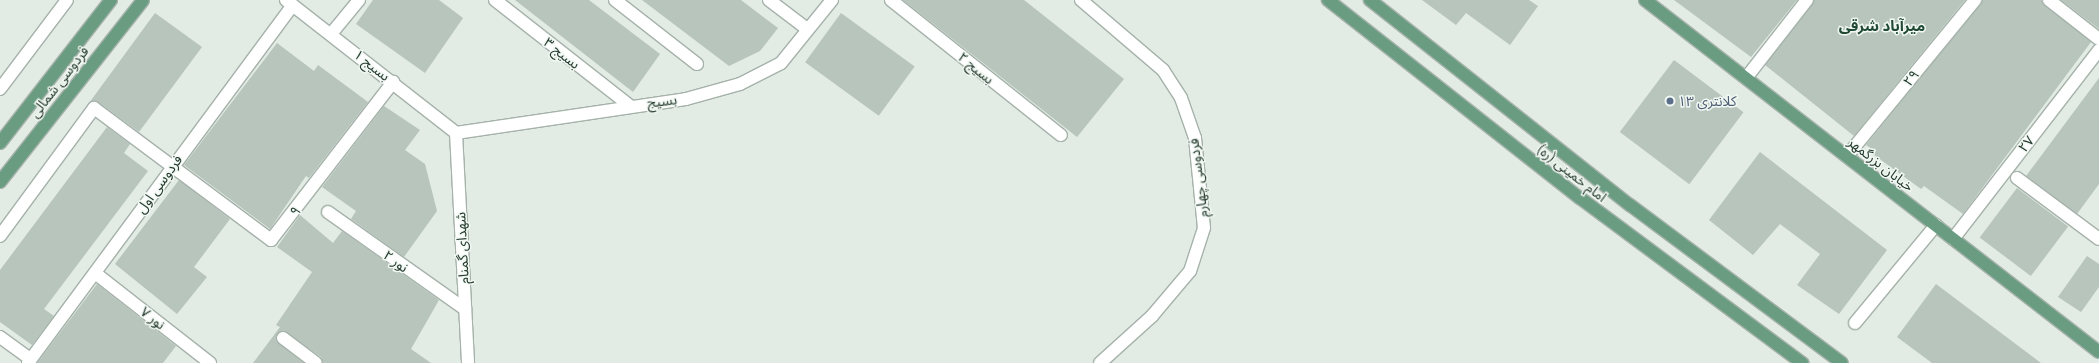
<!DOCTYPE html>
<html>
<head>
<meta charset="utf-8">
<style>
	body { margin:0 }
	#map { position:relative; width:2099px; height:363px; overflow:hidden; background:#e2ebe4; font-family:Ubuntu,"Noto Sans Arabic",sans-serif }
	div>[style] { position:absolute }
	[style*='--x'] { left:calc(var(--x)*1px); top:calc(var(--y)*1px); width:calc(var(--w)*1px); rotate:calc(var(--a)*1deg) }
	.building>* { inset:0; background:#b7c5bd; transform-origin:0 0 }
	.roads { filter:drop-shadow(1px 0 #a5b2aa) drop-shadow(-1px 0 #a5b2aa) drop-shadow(0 1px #a5b2aa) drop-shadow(0 -1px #a5b2aa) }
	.minor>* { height:12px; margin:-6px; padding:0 6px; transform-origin:6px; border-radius:6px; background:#fff }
	.major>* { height:12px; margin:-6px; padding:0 6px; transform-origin:6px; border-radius:6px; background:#6a9c82 }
	.dots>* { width:11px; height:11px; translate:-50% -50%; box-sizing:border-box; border:2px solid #f2f8f3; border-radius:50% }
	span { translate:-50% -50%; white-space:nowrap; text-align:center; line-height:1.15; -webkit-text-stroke:3px #f2f8f3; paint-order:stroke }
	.street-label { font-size:14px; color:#243a2e }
	.service-label { font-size:14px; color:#4e5e75 }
	.left { translate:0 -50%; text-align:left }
	.neighbourhood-label { font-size:15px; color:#214a35; font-weight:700 }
</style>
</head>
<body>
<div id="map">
	<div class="building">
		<i style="clip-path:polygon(373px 0,439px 0,463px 18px,425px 73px,356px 24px)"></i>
		<i style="clip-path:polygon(515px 0,589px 0,660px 54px,633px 92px)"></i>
		<i style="clip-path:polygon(642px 0,741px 0,778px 28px,760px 51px,729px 66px)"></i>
		<i style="clip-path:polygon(903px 0,1024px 0,1124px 79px,1077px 137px)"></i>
		<i style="clip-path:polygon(1422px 0,1529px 0,1538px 6px,1510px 45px,1466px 13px,1456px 25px)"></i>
		<i style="clip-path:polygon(1674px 0,1797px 0,1751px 57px)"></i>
		<i style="clip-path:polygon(1814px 0,1965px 0,1854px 136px,1765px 65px)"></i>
		<i style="clip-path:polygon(1982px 0,2042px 0,2091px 42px,1963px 214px,1924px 186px,1921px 189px,1870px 152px,1872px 149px,1866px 145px)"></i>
		<i style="clip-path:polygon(2061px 0,2099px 0,2099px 29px)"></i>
		<i style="clip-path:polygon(155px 13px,202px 47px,139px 132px,98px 102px,89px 103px)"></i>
		<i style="left:841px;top:13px;width:91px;height:61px;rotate:36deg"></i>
		<i style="clip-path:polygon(277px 43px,314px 71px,318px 65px,368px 102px,309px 178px,306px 176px,270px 229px,184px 165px)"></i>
		<i style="left:1674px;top:60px;width:87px;height:90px;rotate:37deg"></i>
		<i style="clip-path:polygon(2099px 78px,2099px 184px,2077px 214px,2026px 176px)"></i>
		<i style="clip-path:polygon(384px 106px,420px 130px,405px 150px,425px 164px,437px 211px,404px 257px,351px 219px,356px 211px,322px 187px)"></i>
		<i style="clip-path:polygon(107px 127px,130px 144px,124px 153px,148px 171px,44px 309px,54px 316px,32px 345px,0 322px,0 270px)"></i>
		<i style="clip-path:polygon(1760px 152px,1887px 250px,1839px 314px,1797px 285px,1820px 254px,1780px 224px,1753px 255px,1709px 220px)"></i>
		<i style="clip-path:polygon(179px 180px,230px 219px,194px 267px,207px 277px,177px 314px,115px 264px)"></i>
		<i style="left:2017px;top:188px;width:64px;height:62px;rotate:37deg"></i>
		<i style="clip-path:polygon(300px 215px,333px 243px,342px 231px,439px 300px,411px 349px,431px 363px,323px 363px,321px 357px,284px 331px,277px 334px,276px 341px,304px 363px,253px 363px,280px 327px,276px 325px,312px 272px,277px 247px)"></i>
		<i style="clip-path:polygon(2087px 256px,2099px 264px,2099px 287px,2081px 312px,2058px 297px)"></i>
		<i style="clip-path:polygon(97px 284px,176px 346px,163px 363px,37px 363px)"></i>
		<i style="clip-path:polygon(1936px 284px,2041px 363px,1932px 363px,1897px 337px)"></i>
	</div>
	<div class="roads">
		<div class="minor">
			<i style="--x:286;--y:0;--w:216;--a:38"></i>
			<i style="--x:495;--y:0;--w:170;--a:38.1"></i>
			<i style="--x:615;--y:0;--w:104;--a:38"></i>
			<i style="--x:769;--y:0;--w:48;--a:37.3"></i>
			<i style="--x:891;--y:0;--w:217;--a:38.5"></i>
			<i style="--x:1081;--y:0;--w:108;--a:40.5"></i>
			<i style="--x:1163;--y:70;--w:33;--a:57"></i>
			<i style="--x:1181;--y:98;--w:42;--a:70.7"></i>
			<i style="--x:1195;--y:138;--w:90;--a:84.3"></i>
			<i style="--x:1204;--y:228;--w:45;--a:108"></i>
			<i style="--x:1190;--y:271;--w:59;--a:130.2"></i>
			<i style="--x:1152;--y:316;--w:70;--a:137.9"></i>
			<i style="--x:2049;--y:0;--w:63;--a:38"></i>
			<i style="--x:331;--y:34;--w:44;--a:-50.5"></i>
			<i style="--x:1746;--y:78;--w:99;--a:-52"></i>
			<i style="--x:0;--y:89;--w:111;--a:-53"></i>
			<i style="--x:456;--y:133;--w:232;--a:-8.4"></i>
			<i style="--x:686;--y:99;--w:56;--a:-15.5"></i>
			<i style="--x:740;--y:84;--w:46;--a:-27.1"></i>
			<i style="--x:781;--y:63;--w:81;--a:-51"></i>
			<i style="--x:456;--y:133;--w:230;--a:87"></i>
			<i style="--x:1847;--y:156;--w:202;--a:-50.6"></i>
			<i style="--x:2017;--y:178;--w:102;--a:36.6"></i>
			<i style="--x:328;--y:212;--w:168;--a:35.3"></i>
			<i style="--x:0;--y:236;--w:159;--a:-53.7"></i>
			<i style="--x:94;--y:108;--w:221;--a:36.7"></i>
			<i style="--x:271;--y:240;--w:200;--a:-52.3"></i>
			<i style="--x:1953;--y:239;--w:239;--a:-52.3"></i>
			<i style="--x:95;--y:273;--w:146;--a:38"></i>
			<i style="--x:1855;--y:323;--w:127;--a:-50.4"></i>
			<i style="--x:0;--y:337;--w:37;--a:36"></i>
			<i style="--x:283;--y:338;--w:41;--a:37.1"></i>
			<i style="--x:28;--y:363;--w:445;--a:-53.5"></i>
		</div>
		<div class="major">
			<i style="--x:1328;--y:0;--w:320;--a:38.2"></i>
			<i style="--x:1580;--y:198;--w:277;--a:36.6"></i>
			<i style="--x:1370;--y:0;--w:331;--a:38.3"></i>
			<i style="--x:1630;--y:205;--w:264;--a:36.7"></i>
			<i style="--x:1645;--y:0;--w:574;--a:37.79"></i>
			<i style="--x:0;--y:143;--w:181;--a:-52.2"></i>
			<i style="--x:0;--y:182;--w:231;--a:-51.8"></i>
		</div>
	</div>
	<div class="dots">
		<i style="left:1670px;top:101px;background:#5c6f8a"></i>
	</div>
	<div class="street-label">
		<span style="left:562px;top:53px;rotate:38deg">بسیج ۳</span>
		<span style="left:372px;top:65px;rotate:38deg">بسیج ۱</span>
		<span style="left:976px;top:68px;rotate:39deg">بسیج ۲</span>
		<span style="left:1911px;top:78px;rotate:-51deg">۲۹</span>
		<span style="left:59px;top:82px;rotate:-52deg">فردوسی شمالی</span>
		<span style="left:662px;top:101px;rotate:-7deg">بسیج</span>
		<span style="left:2026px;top:144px;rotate:-52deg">۲۷</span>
		<span style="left:1881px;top:164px;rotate:38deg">خیابان بزرگمهر</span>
		<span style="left:1572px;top:173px;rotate:38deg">امام خمینی (ره)</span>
		<span style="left:1198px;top:178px;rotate:-97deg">فردوسی چهارم</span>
		<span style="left:159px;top:184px;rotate:-54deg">فردوسی اول</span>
		<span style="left:295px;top:211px;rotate:-50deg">۹</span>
		<span style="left:462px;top:248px;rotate:-93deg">شهدای گمنام</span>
		<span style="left:396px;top:261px;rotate:36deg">نور ۲</span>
		<span style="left:153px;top:318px;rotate:38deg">نور ۷</span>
	</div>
	<div class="service-label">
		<span class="left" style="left:1678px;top:101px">کلانتری ۱۳</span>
	</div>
	<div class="neighbourhood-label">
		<span style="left:1882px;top:26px">میرآباد شرقی</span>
	</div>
</div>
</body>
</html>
